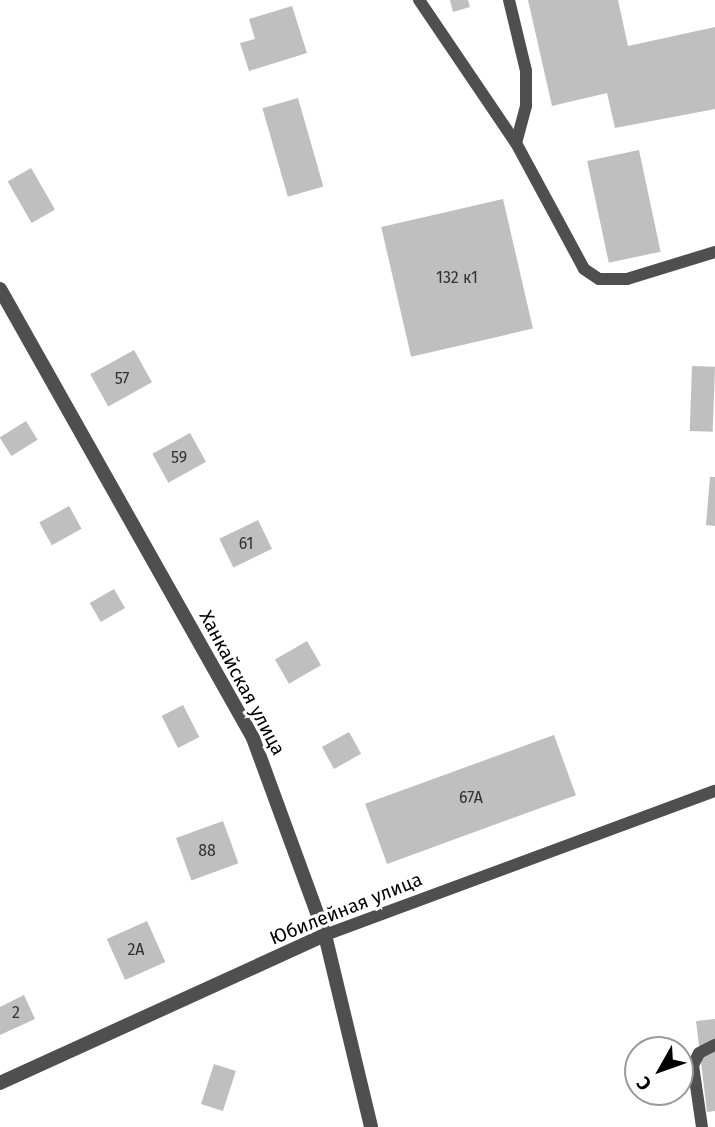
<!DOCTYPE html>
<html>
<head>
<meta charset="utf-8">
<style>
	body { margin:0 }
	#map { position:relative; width:715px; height:1127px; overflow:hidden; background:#fff; font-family:"Fira Sans",sans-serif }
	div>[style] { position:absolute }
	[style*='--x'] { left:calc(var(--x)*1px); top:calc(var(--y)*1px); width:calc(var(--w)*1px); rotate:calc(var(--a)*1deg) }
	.building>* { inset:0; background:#bfbfbf; transform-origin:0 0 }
	.lane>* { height:12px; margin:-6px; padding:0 6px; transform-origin:6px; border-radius:6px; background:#4f4f4f }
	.street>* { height:14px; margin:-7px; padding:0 7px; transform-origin:7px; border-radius:7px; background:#4f4f4f }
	span { translate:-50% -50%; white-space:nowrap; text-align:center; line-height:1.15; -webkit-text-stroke:6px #fff; paint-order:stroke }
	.number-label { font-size:16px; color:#303030 }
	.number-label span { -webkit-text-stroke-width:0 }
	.street-label { font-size:19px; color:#000 }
	.north { position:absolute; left:624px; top:1036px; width:70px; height:70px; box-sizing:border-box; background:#fff; border:2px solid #999; border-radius:50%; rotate:230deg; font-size:19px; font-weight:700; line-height:28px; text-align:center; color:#000 }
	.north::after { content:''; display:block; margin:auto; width:24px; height:32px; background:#000; clip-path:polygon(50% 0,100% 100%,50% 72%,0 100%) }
</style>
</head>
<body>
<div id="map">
	<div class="building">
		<i style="clip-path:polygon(450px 0,468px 0,470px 7px,453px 12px)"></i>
		<i style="clip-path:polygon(528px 0,618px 0,628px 46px,715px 27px,715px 109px,615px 128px,607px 93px,552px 106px)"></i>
		<i style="clip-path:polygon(292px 6px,307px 53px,249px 71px,240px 43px,255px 39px,249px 19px)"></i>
		<i style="left:298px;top:98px;width:92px;height:37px;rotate:74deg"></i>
		<i style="left:639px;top:150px;width:104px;height:53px;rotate:78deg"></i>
		<i style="left:31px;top:168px;width:48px;height:27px;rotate:60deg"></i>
		<i style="left:503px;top:199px;width:133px;height:125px;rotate:77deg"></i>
		<i style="left:134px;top:350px;width:37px;height:50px;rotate:61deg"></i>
		<i style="left:692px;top:366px;width:23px;height:65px;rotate:2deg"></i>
		<i style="left:26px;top:421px;width:22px;height:31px;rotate:58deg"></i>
		<i style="left:190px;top:433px;width:33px;height:43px;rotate:61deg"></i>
		<i style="clip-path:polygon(710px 477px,715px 477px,715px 526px,706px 525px)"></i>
		<i style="left:69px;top:506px;width:26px;height:34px;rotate:61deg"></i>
		<i style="left:258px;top:520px;width:32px;height:43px;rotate:64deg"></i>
		<i style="left:114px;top:589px;width:22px;height:28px;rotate:60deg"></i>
		<i style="left:307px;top:641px;width:28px;height:37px;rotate:60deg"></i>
		<i style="left:183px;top:705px;width:36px;height:24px;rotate:63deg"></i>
		<i style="left:349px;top:732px;width:25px;height:31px;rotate:61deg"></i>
		<i style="left:554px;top:735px;width:64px;height:201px;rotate:70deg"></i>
		<i style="left:223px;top:821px;width:45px;height:50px;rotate:70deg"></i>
		<i style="left:147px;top:921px;width:45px;height:44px;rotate:66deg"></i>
		<i style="clip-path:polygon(24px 995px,35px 1019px,0 1035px,0 1007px)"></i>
		<i style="clip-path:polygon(715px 1019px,715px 1111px,707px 1112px,696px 1021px)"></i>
		<i style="left:214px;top:1064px;width:23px;height:42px;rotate:18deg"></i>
	</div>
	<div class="lane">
		<i style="--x:419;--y:0;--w:173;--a:55.9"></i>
		<i style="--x:516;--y:143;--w:143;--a:61.6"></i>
		<i style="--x:584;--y:269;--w:18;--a:34"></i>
		<i style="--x:599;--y:279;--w:28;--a:0"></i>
		<i style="--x:627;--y:279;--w:92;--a:-17.1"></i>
		<i style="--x:509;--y:0;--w:73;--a:76.5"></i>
		<i style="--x:526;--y:71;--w:35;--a:90"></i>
		<i style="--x:526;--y:106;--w:38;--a:105"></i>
		<i style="--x:325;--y:935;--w:416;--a:-20.3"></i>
		<i style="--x:702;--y:1127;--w:63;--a:-98.3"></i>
		<i style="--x:693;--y:1065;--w:13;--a:-63"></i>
		<i style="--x:699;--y:1053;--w:18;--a:-27"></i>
	</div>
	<div class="street">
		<i style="--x:0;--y:289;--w:515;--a:60.6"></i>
		<i style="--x:253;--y:738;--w:210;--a:69.9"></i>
		<i style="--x:325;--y:935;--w:197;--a:76.5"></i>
		<i style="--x:0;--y:1083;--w:357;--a:-24.5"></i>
	</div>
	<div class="number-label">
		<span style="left:457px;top:278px">132 к1</span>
		<span style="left:122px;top:379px">57</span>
		<span style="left:179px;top:458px">59</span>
		<span style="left:246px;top:544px">61</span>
		<span style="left:471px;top:798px">67А</span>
		<span style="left:207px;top:851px">88</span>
		<span style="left:136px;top:950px">2А</span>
		<span style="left:16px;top:1013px">2</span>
	</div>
	<div class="street-label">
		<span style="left:242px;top:683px;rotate:62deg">Ханкайская улица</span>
		<span style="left:346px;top:909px;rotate:-22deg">Юбилейная улица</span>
	</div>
	<div class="north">С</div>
</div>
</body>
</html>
